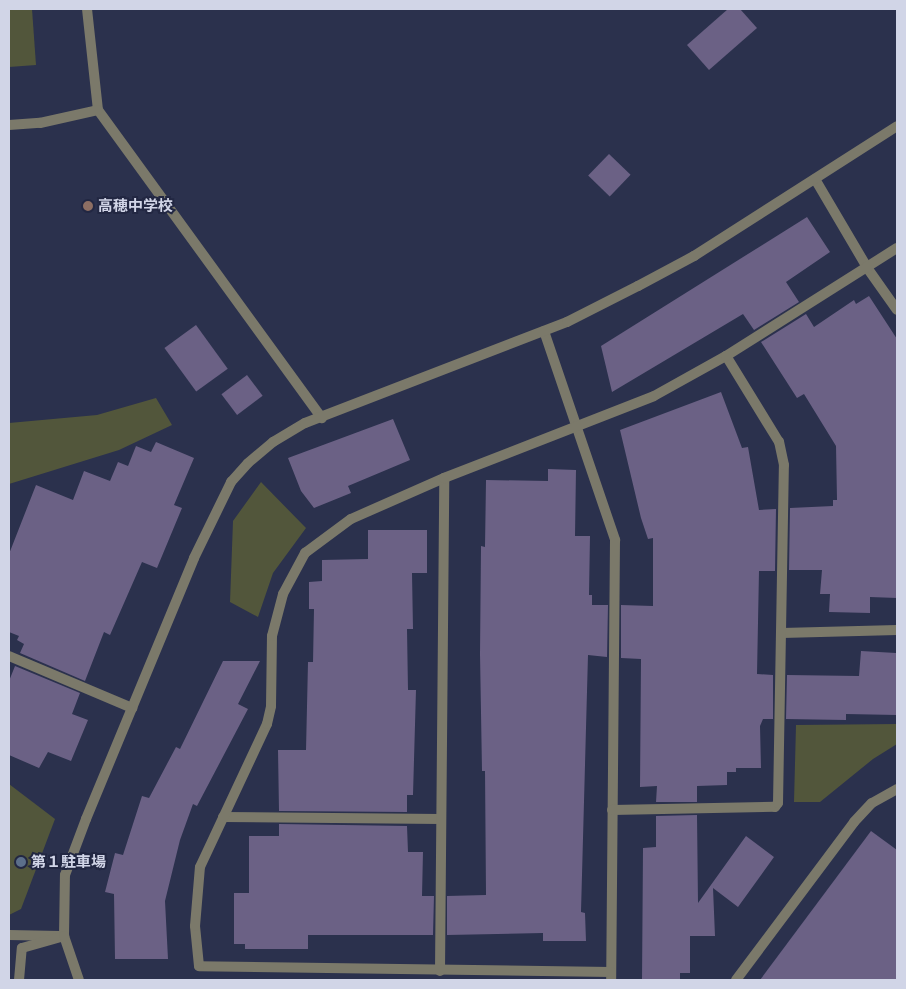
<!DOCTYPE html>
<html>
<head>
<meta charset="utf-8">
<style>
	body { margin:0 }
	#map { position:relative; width:906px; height:989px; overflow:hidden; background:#2b314d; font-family:"Open Sans","Noto Sans JP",sans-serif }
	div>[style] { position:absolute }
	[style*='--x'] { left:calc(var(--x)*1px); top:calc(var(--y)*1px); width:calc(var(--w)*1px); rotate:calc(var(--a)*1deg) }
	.green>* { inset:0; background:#52563b }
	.building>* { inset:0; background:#6b6185; transform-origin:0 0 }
	.service>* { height:10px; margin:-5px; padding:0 5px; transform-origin:5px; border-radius:5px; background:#7b796a }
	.minor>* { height:10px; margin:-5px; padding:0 5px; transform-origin:5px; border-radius:5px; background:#7b796a }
	.tertiary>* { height:10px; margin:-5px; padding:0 5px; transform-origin:5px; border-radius:5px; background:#7b796a }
	.dots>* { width:14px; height:14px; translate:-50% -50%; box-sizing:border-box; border:2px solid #222742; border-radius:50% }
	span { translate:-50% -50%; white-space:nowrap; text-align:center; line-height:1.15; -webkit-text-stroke:4px #222742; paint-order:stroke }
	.poi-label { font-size:15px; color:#d1d5e7; font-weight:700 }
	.left { translate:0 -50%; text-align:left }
	.frame { position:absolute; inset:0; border:10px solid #d1d5e7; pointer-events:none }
</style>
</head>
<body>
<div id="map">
	<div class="green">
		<i style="clip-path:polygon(9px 9px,32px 9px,36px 65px,9px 67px)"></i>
		<i style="clip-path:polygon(156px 398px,172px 425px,119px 450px,9px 484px,9px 423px,97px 415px)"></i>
		<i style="clip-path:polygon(261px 482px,306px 528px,273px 573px,258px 617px,230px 602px,233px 521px)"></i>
		<i style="clip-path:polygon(897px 724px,897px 744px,873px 759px,820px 802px,794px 802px,796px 725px)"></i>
		<i style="clip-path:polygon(9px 784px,55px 819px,21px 909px,9px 915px)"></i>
	</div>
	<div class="building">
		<i style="clip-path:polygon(728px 9px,740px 9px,757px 28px,709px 70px,687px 45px)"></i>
		<i style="left:609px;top:154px;width:30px;height:30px;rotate:44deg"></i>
		<i style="clip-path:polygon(807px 217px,830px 252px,786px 282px,799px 302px,754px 330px,743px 314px,612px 392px,601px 346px)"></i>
		<i style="clip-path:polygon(869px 296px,897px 339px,897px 598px,870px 597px,870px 613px,829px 612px,830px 594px,820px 594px,822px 570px,789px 570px,790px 508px,833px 506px,833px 500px,837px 500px,836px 446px,804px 394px,797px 398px,761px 342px,806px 314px,814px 327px,854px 300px,856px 304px)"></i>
		<i style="left:196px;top:325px;width:54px;height:39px;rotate:54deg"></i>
		<i style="left:247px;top:375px;width:26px;height:32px;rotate:53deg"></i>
		<i style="clip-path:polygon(721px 392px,742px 448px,748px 447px,759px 510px,776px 509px,775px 571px,759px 571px,757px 674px,773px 675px,773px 719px,763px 719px,760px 726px,761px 768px,736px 768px,736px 772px,727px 772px,727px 785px,697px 786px,697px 802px,656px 802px,657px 786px,640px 787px,641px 659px,621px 658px,621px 605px,653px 606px,653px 538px,648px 539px,641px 518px,620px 430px)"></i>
		<i style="clip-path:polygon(393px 419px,410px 460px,348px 486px,351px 493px,314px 508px,301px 491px,288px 458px)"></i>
		<i style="clip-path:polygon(156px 442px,194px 458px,174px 505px,182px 508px,157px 568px,142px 562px,110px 635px,104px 632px,85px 681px,20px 653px,24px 644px,17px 640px,19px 636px,9px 632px,9px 554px,36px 485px,73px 500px,84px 471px,110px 481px,118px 462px,128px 466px,136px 446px,151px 452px)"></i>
		<i style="clip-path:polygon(548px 469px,576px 470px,575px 536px,590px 536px,589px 595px,592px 595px,592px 605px,608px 605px,607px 657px,588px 655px,581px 912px,585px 913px,586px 941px,543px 941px,543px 933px,447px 935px,447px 896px,486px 895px,485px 771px,482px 771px,480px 654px,481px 546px,485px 547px,486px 480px,548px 481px)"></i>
		<i style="clip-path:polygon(368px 530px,427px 530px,427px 573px,412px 573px,413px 629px,407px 629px,408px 690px,416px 690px,413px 795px,407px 795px,407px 812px,279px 811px,278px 750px,306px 750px,308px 662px,313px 662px,314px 609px,309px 609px,309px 582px,322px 581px,322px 560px,368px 559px)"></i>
		<i style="clip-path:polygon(861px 651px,896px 653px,897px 715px,846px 714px,846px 720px,786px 719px,787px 675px,859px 676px)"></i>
		<i style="clip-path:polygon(223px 661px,260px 661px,238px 704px,248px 709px,197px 806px,193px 804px,180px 840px,165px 901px,168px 959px,115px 959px,114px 894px,105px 892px,115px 853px,123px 855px,142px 796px,149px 798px,176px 747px,180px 749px)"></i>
		<i style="clip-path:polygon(15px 666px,80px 693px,72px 714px,88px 720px,71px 761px,48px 752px,39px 768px,9px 755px,9px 681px)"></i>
		<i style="clip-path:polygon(697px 815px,698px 903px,746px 836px,774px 857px,738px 907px,713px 888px,715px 936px,690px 936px,690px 973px,680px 973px,680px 980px,642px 980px,643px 848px,656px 847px,656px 816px)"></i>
		<i style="clip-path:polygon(279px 824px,407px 826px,408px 852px,423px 852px,422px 896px,434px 896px,433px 935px,308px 935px,308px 949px,245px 949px,245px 944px,234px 944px,234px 893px,249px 893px,249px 836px,279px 836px)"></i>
		<i style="clip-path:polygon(871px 831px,897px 850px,897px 980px,760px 980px)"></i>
	</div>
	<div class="service">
		<i style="--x:87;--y:9;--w:102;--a:83.8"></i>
		<i style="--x:98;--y:110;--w:381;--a:54"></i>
		<i style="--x:9;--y:125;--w:31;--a:-4"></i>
		<i style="--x:40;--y:123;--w:59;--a:-12.6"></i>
		<i style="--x:9;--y:656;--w:134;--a:22.9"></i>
		<i style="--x:9;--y:935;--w:51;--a:1.1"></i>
		<i style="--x:736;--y:980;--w:197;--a:-53.2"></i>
		<i style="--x:854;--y:822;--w:26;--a:-47"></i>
		<i style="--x:872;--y:803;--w:29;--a:-29"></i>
	</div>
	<div class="minor">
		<i style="--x:815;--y:179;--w:104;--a:59.5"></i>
		<i style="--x:868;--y:269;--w:50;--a:54.7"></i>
		<i style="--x:544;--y:331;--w:221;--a:71.2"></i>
		<i style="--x:615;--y:540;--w:440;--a:90.5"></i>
		<i style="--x:782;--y:633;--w:115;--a:-1.5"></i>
		<i style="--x:612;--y:810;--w:163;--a:-1.1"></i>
		<i style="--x:775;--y:807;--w:5;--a:-53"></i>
		<i style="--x:778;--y:803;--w:338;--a:-89"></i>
		<i style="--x:784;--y:465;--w:24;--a:-102"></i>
		<i style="--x:779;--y:442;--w:101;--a:-121.6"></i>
		<i style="--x:223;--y:817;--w:218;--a:0.5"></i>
		<i style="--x:440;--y:971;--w:493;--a:-89.5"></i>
		<i style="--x:611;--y:972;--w:412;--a:-179.2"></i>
		<i style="--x:199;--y:966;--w:40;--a:-95.7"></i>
		<i style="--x:195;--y:926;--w:59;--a:-85.2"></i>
		<i style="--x:200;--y:867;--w:158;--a:-64.9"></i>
		<i style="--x:267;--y:724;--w:18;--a:-77"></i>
		<i style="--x:271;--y:706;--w:70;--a:-89.2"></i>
		<i style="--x:272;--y:636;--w:43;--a:-75.3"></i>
		<i style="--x:283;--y:594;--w:47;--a:-61.8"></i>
		<i style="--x:305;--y:553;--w:57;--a:-36.5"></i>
		<i style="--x:351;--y:519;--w:102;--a:-23.8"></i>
		<i style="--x:444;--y:478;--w:225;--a:-21.3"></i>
		<i style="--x:654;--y:396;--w:82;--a:-29.1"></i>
		<i style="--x:726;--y:356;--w:202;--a:-32.3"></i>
		<i style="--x:19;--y:980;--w:32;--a:-85"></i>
		<i style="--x:22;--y:948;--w:44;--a:-15.9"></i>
		<i style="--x:64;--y:936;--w:61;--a:-89.1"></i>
		<i style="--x:65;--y:875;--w:60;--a:-69.4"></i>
		<i style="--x:86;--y:819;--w:282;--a:-67.5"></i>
		<i style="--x:194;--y:558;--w:85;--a:-64"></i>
		<i style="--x:231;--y:482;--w:25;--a:-48"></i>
		<i style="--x:248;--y:463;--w:33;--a:-40"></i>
		<i style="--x:273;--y:442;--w:37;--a:-31"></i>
		<i style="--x:305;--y:423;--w:281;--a:-21.1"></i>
		<i style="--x:567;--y:322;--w:80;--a:-26.9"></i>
		<i style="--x:638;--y:286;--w:64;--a:-28.2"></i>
		<i style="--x:694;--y:256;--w:241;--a:-32.6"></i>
	</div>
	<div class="tertiary">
		<i style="--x:64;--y:936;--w:46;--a:71.2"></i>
	</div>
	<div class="dots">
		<i style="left:88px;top:206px;background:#8d6e63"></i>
		<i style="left:21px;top:862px;background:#5c6f8a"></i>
	</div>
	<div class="poi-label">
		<span class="left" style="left:98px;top:206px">高穂中学校</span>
		<span class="left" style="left:31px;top:862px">第１駐車場</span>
	</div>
	<div class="frame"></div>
</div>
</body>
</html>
